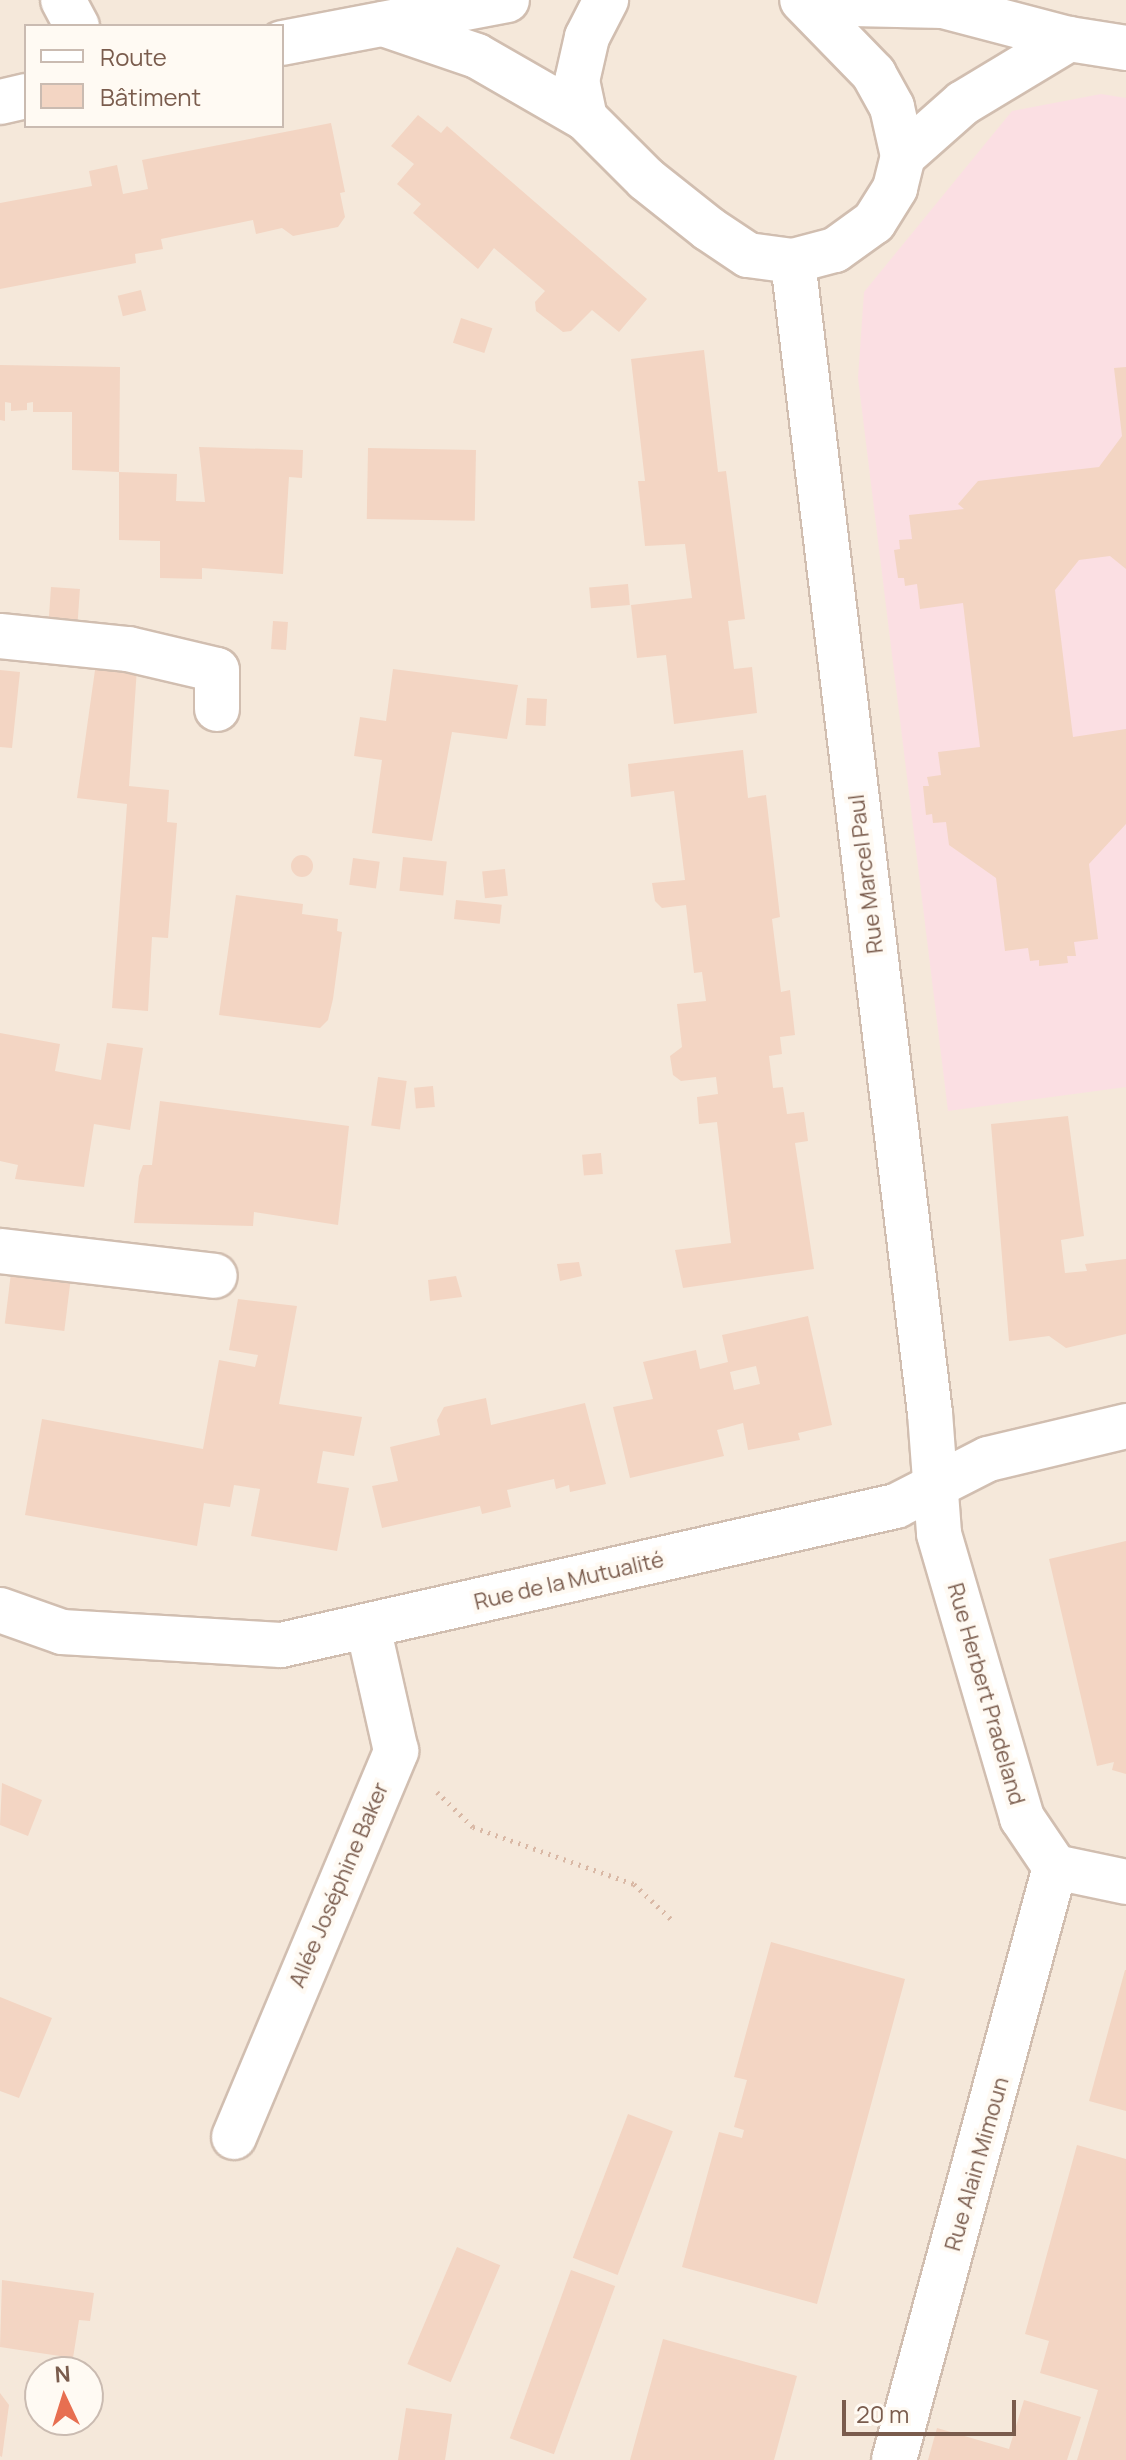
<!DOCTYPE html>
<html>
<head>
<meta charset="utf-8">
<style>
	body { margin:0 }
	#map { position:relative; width:1126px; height:2460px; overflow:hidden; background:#fdf6ec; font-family:Manrope,sans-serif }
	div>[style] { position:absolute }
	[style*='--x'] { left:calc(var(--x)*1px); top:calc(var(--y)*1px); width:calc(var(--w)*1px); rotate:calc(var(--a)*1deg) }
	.residential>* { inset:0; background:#f5e8da }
	.medical>* { inset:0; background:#fbdfe3 }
	.building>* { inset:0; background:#f3d5c3; transform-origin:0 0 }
	.round { border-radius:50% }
	.path>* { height:5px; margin-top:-2.5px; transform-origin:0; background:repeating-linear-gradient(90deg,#d9b8a5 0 2px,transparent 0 8px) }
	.roads { filter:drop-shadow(2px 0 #d1beb0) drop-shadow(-2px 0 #d1beb0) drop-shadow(0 2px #d1beb0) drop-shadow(0 -2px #d1beb0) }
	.minor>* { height:44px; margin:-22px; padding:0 22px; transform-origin:22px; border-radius:22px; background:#fff }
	span { translate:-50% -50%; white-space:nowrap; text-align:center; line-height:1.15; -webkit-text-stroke:8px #fffaf3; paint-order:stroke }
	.street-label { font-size:22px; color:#7a5c4d }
	.legend { position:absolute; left:24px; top:24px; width:260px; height:104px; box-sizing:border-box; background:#fffaf3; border:2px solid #cabbb1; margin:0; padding:10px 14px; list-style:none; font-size:24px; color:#7a5c4d }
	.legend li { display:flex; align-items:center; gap:16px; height:40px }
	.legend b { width:40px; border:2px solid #cabbb1 }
	.north { position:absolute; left:24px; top:2356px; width:80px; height:80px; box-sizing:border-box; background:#fffaf3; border:2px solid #cabbb1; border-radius:50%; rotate:356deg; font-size:22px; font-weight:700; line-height:32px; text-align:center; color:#7a5c4d }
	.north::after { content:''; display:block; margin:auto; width:28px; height:36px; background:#e76f51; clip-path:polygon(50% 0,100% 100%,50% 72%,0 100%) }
	.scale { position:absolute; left:842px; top:2400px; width:174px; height:36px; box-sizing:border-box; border:4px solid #7a5c4d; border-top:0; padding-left:10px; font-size:24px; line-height:28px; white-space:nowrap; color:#7a5c4d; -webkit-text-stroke:6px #fffaf3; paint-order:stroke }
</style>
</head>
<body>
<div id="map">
	<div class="residential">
		<i style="clip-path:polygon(evenodd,0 0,1126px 0,1126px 2460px,0 2460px,0 0,26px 26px,282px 26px,282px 126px,26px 126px,26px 26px,0 0,40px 2372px,88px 2372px,88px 2420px,40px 2420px,40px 2372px)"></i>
	</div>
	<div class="medical">
		<i style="clip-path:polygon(1101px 94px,1126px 98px,1126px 1087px,948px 1111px,858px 378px,864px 292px,1012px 111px)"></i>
	</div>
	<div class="building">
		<i style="clip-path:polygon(418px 115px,441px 133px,447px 126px,647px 299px,619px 332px,592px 310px,571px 331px,563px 332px,536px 311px,535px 302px,545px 291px,494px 248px,478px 269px,413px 213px,421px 204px,397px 184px,414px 164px,391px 146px)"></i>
		<i style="clip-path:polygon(331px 123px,345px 192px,340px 193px,345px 217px,338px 227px,293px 236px,282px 228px,256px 234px,253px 220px,161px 239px,163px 249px,135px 254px,136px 263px,0 289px,0 203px,92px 186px,89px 171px,117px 165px,123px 194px,148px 189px,142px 160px)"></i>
		<i style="left:141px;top:290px;width:21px;height:24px;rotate:76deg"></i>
		<i style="left:461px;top:318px;width:33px;height:26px;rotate:18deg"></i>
		<i style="clip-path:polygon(704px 350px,718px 472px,726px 471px,745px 619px,728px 621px,734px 669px,752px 667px,757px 713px,674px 724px,666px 655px,637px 658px,631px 605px,692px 598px,685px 544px,645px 546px,638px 481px,645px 481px,631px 359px)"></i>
		<i style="clip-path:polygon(0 365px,120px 367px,119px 472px,72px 470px,72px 412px,33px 412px,33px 402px,27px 403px,27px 410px,11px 411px,11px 403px,5px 402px,5px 421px,0 420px)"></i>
		<i style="clip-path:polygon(1126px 367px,1126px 569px,1110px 556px,1079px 560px,1055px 590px,1073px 737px,1126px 729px,1126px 824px,1089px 864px,1098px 939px,1074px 942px,1076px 956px,1067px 956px,1068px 963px,1039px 966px,1039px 960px,1030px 961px,1028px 948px,1005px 951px,996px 878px,949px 845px,946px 822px,933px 823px,932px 814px,926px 815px,923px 786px,929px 786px,927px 777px,941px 775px,938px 752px,980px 747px,963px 603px,920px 609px,917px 584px,905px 586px,904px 578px,898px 578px,894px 550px,900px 549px,899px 540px,912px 539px,909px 515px,964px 509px,958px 504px,978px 481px,1099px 467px,1122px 436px,1114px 368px)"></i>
		<i style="clip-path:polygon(199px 447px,303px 450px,302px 478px,289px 477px,283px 574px,202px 568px,202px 579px,160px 578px,160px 541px,119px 540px,119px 472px,177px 474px,176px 501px,205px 502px)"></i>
		<i style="left:368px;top:448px;width:108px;height:71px;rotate:1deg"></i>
		<i style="left:628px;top:584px;width:21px;height:39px;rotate:85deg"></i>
		<i style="left:51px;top:587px;width:29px;height:34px;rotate:4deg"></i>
		<i style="left:273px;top:621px;width:15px;height:28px;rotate:4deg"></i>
		<i style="clip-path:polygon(96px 663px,137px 668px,129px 786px,169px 790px,167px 822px,177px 823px,168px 938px,152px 937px,148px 1011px,112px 1008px,127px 804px,77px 798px)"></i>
		<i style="clip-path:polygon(393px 669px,518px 685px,507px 739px,452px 732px,432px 841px,372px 833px,382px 760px,354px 756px,360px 717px,386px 721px)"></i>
		<i style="clip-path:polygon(0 670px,20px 672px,12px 748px,0 747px)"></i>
		<i style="left:527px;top:698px;width:20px;height:27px;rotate:3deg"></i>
		<i style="clip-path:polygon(743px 750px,748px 798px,766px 795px,780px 917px,772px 919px,781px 992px,790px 990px,795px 1035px,780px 1037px,782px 1054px,769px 1056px,773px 1088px,783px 1087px,787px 1114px,804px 1112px,808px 1141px,795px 1143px,814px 1269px,683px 1288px,675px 1250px,731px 1243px,717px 1122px,699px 1124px,697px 1097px,718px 1094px,716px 1077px,681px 1081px,673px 1075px,670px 1056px,682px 1047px,677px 1004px,706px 1001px,702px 972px,694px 973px,686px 905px,662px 908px,655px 901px,652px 883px,685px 880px,674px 791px,631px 797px,628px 764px)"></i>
		<i class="round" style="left:291px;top:855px;width:22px;height:22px"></i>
		<i style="left:403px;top:857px;width:44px;height:34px;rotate:6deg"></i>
		<i style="left:353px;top:858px;width:27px;height:27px;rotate:8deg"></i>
		<i style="left:505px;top:869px;width:27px;height:23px;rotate:84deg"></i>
		<i style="clip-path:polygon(236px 895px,303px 904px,302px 914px,338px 919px,337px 931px,342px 932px,333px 999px,328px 1020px,320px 1028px,219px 1015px)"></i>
		<i style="left:456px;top:900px;width:46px;height:19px;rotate:6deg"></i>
		<i style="clip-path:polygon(0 1033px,60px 1044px,55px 1071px,101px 1080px,107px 1043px,143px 1048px,130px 1130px,94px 1124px,84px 1187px,15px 1179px,18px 1165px,0 1161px)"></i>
		<i style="left:378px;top:1077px;width:29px;height:49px;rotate:8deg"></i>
		<i style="left:433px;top:1086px;width:21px;height:19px;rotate:85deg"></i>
		<i style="clip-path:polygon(160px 1101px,349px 1126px,338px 1225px,254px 1212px,253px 1226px,134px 1223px,139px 1176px,143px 1165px,152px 1165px)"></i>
		<i style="clip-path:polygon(1068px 1116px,1084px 1236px,1061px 1240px,1065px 1273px,1087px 1271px,1085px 1264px,1126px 1259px,1126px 1334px,1066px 1348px,1049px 1336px,1009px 1341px,991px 1124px)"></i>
		<i style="left:601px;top:1153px;width:21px;height:19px;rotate:85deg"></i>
		<i style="clip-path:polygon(579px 1262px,582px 1276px,560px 1281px,557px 1264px)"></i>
		<i style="left:11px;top:1273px;width:60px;height:51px;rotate:7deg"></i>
		<i style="clip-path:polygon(456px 1276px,462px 1297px,430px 1301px,428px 1280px)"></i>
		<i style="clip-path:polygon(238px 1299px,297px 1306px,279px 1404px,362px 1417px,354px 1456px,323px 1451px,317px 1483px,349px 1488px,337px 1551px,251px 1536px,260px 1489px,234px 1485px,230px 1507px,204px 1503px,197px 1546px,25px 1515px,42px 1419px,203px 1449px,219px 1360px,255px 1367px,258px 1355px,229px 1350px)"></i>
		<i style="clip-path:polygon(evenodd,808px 1316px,832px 1425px,798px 1433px,800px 1440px,748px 1450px,743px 1423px,717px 1430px,724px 1456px,630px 1478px,613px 1407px,653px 1399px,643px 1362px,696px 1350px,700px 1369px,728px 1362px,722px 1335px,808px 1316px,756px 1366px,760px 1384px,734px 1390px,730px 1372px,756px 1366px)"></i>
		<i style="clip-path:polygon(486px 1398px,491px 1425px,585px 1403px,606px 1484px,570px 1492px,569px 1485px,556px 1489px,554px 1479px,507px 1490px,511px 1507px,482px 1514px,480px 1506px,382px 1528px,372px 1486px,398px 1481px,390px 1447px,440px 1435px,437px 1420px,444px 1407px)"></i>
		<i style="clip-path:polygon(1126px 1541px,1126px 1774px,1112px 1770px,1114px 1762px,1097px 1766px,1049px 1559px)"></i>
		<i style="clip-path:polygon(2px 1783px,42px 1800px,28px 1836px,0 1825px)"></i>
		<i style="clip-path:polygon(771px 1942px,905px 1979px,817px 2304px,682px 2267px,719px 2132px,742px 2138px,744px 2130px,734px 2127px,747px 2080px,734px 2077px)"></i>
		<i style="clip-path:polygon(1125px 1970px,1126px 1970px,1126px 2111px,1089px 2101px)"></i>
		<i style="clip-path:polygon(0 1997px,52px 2018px,19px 2098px,0 2091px)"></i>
		<i style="left:628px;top:2114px;width:48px;height:154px;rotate:21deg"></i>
		<i style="clip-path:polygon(1077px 2145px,1126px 2159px,1126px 2460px,1077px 2460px,1098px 2390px,1040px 2373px,1049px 2341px,1025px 2334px)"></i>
		<i style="left:457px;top:2247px;width:47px;height:127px;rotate:23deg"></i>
		<i style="left:571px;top:2270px;width:47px;height:179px;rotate:20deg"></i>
		<i style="clip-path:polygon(2px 2280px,94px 2293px,90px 2321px,79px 2320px,73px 2358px,0 2347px)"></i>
		<i style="clip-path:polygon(663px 2339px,797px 2376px,774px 2460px,630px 2460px)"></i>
		<i style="clip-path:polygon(0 2393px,9px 2405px,2px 2457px,0 2456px)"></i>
		<i style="clip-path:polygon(1024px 2400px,1081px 2417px,1067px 2460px,928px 2460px,937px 2428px,1009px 2449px)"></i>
		<i style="clip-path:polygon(406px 2408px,452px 2414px,445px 2460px,398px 2460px)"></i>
	</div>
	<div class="path">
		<i style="--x:437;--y:1792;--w:50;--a:44.2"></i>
		<i style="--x:473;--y:1827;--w:171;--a:19.5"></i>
		<i style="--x:634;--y:1884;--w:54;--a:43.5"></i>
	</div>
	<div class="roads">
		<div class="minor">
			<i style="--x:63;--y:0;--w:30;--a:62"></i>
			<i style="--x:807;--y:3;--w:136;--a:1.3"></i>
			<i style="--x:943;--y:6;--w:130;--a:14.7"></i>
			<i style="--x:1069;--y:39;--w:58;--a:9"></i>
			<i style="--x:383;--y:24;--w:99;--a:18.8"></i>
			<i style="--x:477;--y:56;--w:125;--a:29.9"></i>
			<i style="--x:585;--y:118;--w:86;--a:45"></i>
			<i style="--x:646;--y:179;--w:80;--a:38.4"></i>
			<i style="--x:709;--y:229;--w:47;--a:33.7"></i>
			<i style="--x:748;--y:255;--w:45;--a:7.6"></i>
			<i style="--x:793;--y:261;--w:43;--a:-14.7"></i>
			<i style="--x:835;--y:250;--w:48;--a:-35.7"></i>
			<i style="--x:874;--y:222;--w:40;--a:-58"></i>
			<i style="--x:895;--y:188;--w:33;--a:-76"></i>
			<i style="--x:903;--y:156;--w:50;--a:-102.7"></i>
			<i style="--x:892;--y:107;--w:38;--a:-119"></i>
			<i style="--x:874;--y:74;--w:103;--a:-134.2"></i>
			<i style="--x:282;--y:43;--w:229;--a:-10.8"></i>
			<i style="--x:0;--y:102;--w:27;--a:-13"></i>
			<i style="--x:585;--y:118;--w:38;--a:-102"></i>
			<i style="--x:577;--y:81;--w:45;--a:-77.2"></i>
			<i style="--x:587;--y:37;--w:42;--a:-62.8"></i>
			<i style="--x:903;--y:156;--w:80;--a:-41.5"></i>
			<i style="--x:963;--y:103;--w:124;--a:-31.1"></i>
			<i style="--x:793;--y:261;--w:1160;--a:83.22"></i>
			<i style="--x:930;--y:1413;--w:121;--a:85.7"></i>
			<i style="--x:939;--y:1534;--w:296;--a:73.7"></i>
			<i style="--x:1022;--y:1818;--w:59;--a:56"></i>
			<i style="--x:1055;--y:1867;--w:73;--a:11.9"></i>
			<i style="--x:0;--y:636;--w:129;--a:5.8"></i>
			<i style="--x:128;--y:649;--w:91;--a:13.3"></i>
			<i style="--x:217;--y:670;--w:39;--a:90"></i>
			<i style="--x:0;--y:1251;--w:216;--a:6.6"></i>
			<i style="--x:0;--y:1610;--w:66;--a:19.5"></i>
			<i style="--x:62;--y:1632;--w:219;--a:3.4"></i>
			<i style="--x:281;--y:1645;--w:631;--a:-12.74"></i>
			<i style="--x:896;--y:1506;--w:103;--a:-27.1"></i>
			<i style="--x:988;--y:1459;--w:142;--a:-13.4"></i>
			<i style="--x:234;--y:2137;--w:419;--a:-67.2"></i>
			<i style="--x:396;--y:1751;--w:127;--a:-102.7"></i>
			<i style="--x:894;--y:2460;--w:614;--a:-74.81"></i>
		</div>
	</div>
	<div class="street-label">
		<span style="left:866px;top:874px;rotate:-97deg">Rue Marcel Paul</span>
		<span style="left:569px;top:1581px;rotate:-13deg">Rue de la Mutualité</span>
		<span style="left:986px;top:1694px;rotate:74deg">Rue Herbert Pradeland</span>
		<span style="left:339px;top:1885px;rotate:-67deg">Allée Joséphine Baker</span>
		<span style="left:977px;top:2164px;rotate:-74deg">Rue Alain Mimoun</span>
	</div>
	<ul class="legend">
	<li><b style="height:10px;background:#fff"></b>Route</li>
	<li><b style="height:22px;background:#f3d5c3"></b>Bâtiment</li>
	</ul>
	<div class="north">N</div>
	<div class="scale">20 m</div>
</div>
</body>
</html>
